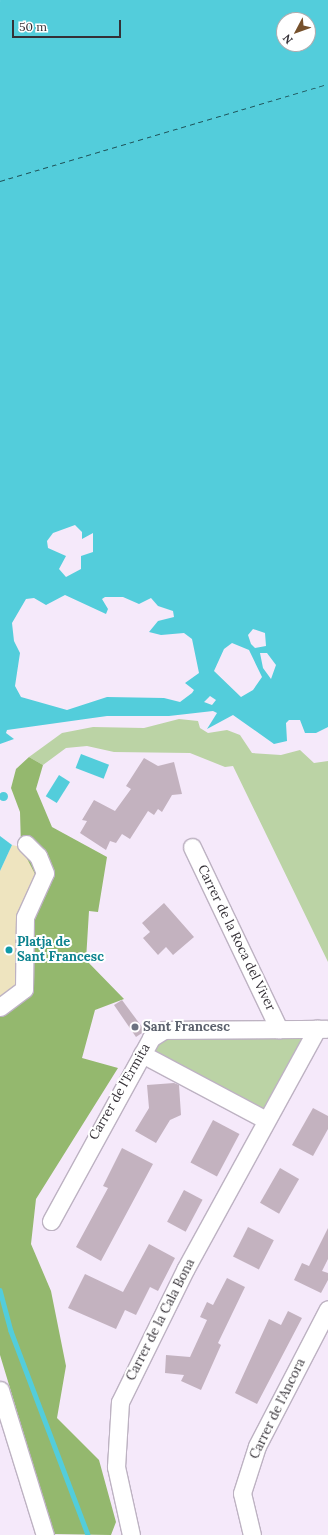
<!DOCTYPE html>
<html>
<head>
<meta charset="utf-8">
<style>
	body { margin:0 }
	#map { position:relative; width:328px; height:1535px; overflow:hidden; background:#f5e9fa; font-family:Lora,serif }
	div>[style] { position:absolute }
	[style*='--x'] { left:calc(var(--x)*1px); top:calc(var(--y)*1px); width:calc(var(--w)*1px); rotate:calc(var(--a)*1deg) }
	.green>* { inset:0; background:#bbd3a5 }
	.forest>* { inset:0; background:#94b86e }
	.sand>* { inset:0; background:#eee4bf }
	.water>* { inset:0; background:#53cddb; transform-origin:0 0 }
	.round { border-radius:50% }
	.stream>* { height:4.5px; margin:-2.25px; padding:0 2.25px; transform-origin:2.25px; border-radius:2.25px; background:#53cddb }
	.ferry>* { height:1px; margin-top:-0.5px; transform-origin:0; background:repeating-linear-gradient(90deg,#1e5258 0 5px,transparent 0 9px) }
	.building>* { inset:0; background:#c3b2bf; transform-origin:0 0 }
	.roads { filter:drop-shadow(1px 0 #bdb2c2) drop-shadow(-1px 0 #bdb2c2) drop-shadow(0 1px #bdb2c2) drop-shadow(0 -1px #bdb2c2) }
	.street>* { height:17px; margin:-8.5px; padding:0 8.5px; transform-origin:8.5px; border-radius:8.5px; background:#fff }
	.dots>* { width:11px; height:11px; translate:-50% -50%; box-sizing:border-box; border:2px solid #fff; border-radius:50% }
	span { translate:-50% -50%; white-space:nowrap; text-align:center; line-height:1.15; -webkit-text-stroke:4px #fff; paint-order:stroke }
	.street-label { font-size:13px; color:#343036 }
	.culture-label { font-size:13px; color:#0d838f; font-weight:700 }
	.left { translate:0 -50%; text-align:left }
	.worship-label { font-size:13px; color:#5b616d; font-weight:700 }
	.north { position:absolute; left:276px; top:12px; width:40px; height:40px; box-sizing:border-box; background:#fff; border:1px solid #aeacaf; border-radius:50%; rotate:229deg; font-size:11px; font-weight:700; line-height:16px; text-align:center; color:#343036 }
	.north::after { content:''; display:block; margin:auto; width:14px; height:18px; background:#76512c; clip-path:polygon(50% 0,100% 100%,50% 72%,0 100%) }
	.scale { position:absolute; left:12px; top:20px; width:109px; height:18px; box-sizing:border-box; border:2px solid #343036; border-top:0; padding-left:5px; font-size:12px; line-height:14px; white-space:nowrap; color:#343036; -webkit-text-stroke:3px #fff; paint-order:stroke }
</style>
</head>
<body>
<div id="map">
	<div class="green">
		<i style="clip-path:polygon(179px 719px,198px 721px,200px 728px,208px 733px,227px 730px,240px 735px,252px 753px,281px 755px,300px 750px,314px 763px,328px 761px,328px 962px,233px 766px,225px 767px,190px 753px,114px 752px,87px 746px,66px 748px,43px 765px,29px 757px,62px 733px,93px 727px,144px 728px)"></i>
		<i style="clip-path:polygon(317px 1029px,266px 1120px,145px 1046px,151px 1038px)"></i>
	</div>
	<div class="forest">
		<i style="clip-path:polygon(29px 757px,43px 765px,36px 789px,52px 827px,107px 857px,98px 912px,89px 911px,86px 960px,124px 999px,95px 1010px,82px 1058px,118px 1068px,36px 1199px,31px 1244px,51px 1291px,66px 1366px,57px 1418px,99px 1460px,116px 1522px,111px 1535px,54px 1534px,0 1355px,0 1001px,21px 847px,20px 812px,11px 788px,16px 769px)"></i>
	</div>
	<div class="sand">
		<i style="clip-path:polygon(12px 845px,21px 847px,36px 876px,20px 983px,0 1001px,0 871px)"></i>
	</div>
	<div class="water">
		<i style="clip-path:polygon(evenodd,0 0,328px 0,328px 727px,316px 733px,305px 733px,300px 720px,289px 720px,286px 723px,287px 741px,274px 744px,233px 715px,207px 729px,217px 713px,213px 711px,169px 716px,107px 716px,7px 730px,6px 733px,14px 739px,0 744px,0 0,284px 20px,308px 20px,308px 44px,284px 44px,284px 20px,0 0,75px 525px,82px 532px,82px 539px,93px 533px,93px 552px,81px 556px,81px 569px,66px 577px,59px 569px,66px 556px,48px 548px,47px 541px,53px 533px,75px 525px,0 0,65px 595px,106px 614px,108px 609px,102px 599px,105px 597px,123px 597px,139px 604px,151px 598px,158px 606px,173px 611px,174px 617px,158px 621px,149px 632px,161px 635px,184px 633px,192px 639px,199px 673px,185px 683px,194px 690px,192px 693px,180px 702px,164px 698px,107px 697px,67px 710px,21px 697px,15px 686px,20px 653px,14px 641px,12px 623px,26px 599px,34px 598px,46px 605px,65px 595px,0 0,253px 629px,265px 633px,266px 646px,255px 648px,251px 644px,248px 635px,253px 629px,0 0,232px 643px,249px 650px,262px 677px,253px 690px,241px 697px,214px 671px,224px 649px,232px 643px,0 0,260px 653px,267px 653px,276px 665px,271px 679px,263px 668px,260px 653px,0 0,210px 696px,216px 700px,212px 705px,204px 702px,210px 696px)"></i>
		<i style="left:81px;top:754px;width:30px;height:15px;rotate:21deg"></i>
		<i style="left:59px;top:775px;width:13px;height:25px;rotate:32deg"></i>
		<i class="round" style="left:-1.5px;top:791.5px;width:9px;height:9px"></i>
		<i style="clip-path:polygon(0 836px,12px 845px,0 871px)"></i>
	</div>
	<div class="stream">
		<i style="--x:0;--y:1290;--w:42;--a:75"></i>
		<i style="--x:11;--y:1331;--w:218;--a:69.3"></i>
	</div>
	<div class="ferry">
		<i style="--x:0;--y:181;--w:342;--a:-16.5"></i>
	</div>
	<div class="building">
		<i style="clip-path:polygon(144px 758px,158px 766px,174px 762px,182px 794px,172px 795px,162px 812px,158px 809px,154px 815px,148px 811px,130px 839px,122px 834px,116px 843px,110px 841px,106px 850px,80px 833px,87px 821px,82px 820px,94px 800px,115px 811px,131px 789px,126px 786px)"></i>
		<i style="clip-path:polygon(164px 903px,194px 937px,173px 955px,166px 947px,158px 955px,143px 938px,150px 932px,142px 923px)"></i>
		<i style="clip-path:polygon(122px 1000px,145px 1031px,136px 1037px,114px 1005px)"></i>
		<i style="clip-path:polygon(174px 1083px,179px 1085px,181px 1115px,170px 1120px,156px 1143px,135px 1131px,149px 1108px,147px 1085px)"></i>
		<i style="clip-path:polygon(313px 1108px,328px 1116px,328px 1129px,313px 1156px,292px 1145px)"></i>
		<i style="left:213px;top:1120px;width:30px;height:48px;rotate:28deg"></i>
		<i style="clip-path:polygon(122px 1148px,153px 1164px,101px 1261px,76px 1247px,108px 1188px,103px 1186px)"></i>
		<i style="left:280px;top:1168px;width:22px;height:40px;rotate:30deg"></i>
		<i style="left:184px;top:1190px;width:21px;height:36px;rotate:28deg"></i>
		<i style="left:248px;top:1227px;width:29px;height:33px;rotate:27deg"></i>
		<i style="clip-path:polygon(328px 1228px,328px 1259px,322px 1271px,328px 1273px,328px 1280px,321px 1293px,294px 1280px,302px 1263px,309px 1266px)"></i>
		<i style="clip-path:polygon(149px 1244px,175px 1258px,158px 1291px,150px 1287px,136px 1315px,125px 1310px,116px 1329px,68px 1308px,85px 1274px,123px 1292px)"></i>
		<i style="clip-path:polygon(227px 1278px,245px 1287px,218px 1343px,221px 1345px,201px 1390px,181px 1381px,184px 1375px,165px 1373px,166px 1355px,190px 1357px,207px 1320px,200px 1317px,207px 1302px,213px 1305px)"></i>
		<i style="clip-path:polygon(288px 1311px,302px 1318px,257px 1404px,235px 1393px,269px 1319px,281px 1325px)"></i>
	</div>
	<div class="roads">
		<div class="street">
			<i style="--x:192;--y:847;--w:202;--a:64.5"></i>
			<i style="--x:0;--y:1007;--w:30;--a:-37"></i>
			<i style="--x:24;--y:989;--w:72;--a:-89.2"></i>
			<i style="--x:25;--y:917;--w:48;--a:-65.6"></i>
			<i style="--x:45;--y:873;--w:18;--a:-112"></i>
			<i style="--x:38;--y:856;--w:17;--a:-135"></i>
			<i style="--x:142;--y:1054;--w:140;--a:28"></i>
			<i style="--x:51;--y:1221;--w:209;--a:-61.3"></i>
			<i style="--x:151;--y:1038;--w:15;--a:-32"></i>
			<i style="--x:164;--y:1030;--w:162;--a:-0.4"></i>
			<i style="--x:0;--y:1390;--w:152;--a:72.8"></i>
			<i style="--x:131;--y:1535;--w:70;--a:-102.4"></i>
			<i style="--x:116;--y:1467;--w:65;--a:-86.5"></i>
			<i style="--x:120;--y:1402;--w:149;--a:-63.8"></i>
			<i style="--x:186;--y:1268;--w:273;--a:-61.3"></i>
			<i style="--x:252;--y:1535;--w:43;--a:-103.4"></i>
			<i style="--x:242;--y:1493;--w:49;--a:-72.3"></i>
			<i style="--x:257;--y:1446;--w:154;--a:-62.6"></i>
		</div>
	</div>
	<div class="dots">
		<i style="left:9px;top:950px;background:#0f9aa8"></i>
		<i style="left:135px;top:1027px;background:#6b7280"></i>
	</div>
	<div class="street-label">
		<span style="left:236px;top:938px;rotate:64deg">Carrer de la Roca del Viver</span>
		<span style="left:120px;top:1092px;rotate:-60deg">Carrer de l'Ermita</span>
		<span style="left:161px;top:1320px;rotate:-63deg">Carrer de la Cala Bona</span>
		<span style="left:278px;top:1409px;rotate:-64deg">Carrer de l'Ancora</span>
	</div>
	<div class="culture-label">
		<span class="left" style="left:17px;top:950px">Platja de<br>Sant Francesc</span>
	</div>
	<div class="worship-label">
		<span class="left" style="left:143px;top:1027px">Sant Francesc</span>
	</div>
	<div class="north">N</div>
	<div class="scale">50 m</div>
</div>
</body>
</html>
